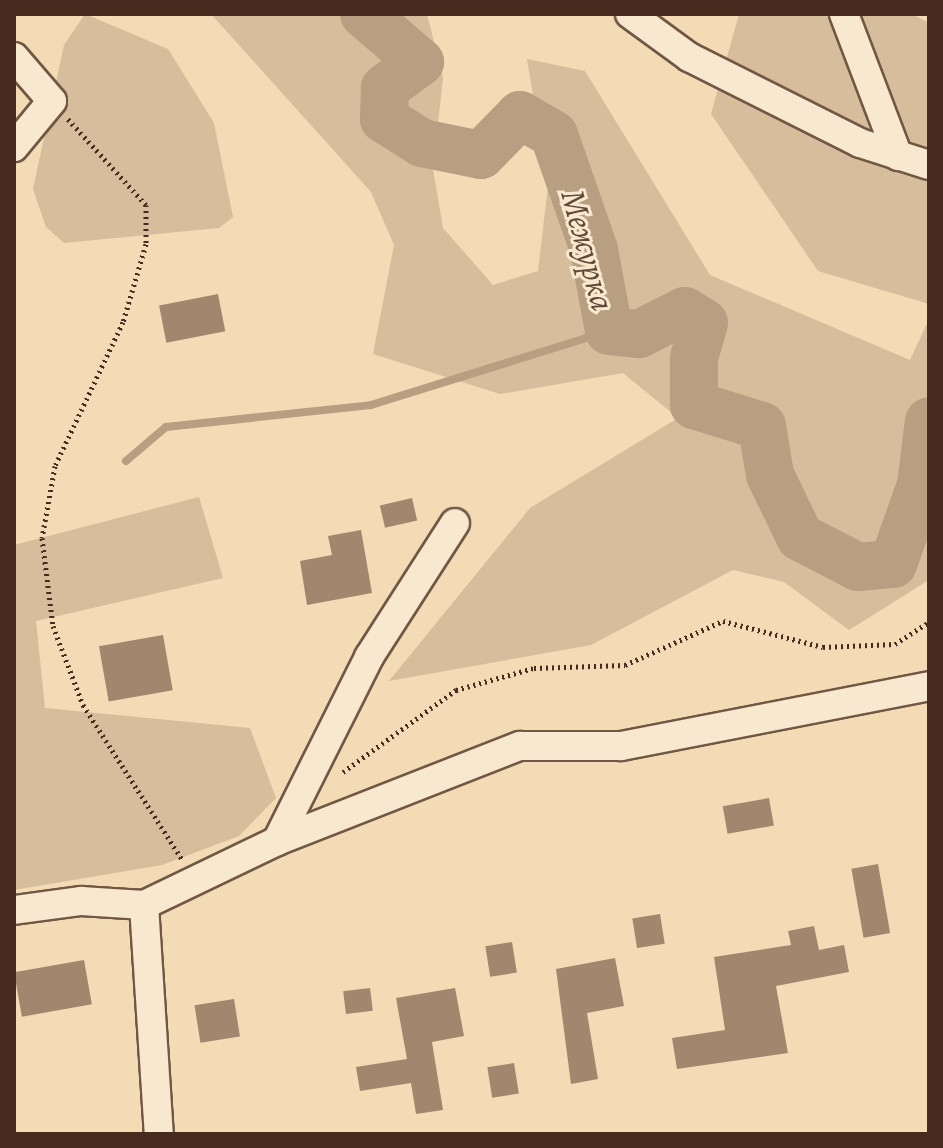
<!DOCTYPE html>
<html>
<head>
<meta charset="utf-8">
<style>
	body { margin:0 }
	#map { position:relative; width:943px; height:1148px; overflow:hidden; background:#f3dbb5; font-family:Alegreya,serif }
	div>[style] { position:absolute }
	[style*='--x'] { left:calc(var(--x)*1px); top:calc(var(--y)*1px); width:calc(var(--w)*1px); rotate:calc(var(--a)*1deg) }
	.green>* { inset:0; background:#d6bd9b }
	.stream>* { height:8px; margin:-4px; padding:0 4px; transform-origin:4px; border-radius:4px; background:#b89f82 }
	.river>* { height:48px; margin:-24px; padding:0 24px; transform-origin:24px; border-radius:24px; background:#b89f82 }
	.building>* { inset:0; background:#a0876d; transform-origin:0 0 }
	.path>* { height:5px; margin-top:-2.5px; transform-origin:0; background:repeating-linear-gradient(90deg,#462b1e 0 2px,transparent 0 6px) }
	.roads { filter:drop-shadow(2px 0 #715744) drop-shadow(-2px 0 #715744) drop-shadow(0 2px #715744) drop-shadow(0 -2px #715744) }
	.minor>* { height:28px; margin:-14px; padding:0 14px; transform-origin:14px; border-radius:14px; background:#f7e8cf }
	span { translate:-50% -50%; white-space:nowrap; text-align:center; line-height:1.15; -webkit-text-stroke:6px #f7e8cf; paint-order:stroke }
	.water-label { font-size:34px; color:#624837; font-style:italic }
	.frame { position:absolute; inset:0; border:16px solid #462b1e; pointer-events:none }
</style>
</head>
<body>
<div id="map">
	<div class="green">
		<i style="clip-path:polygon(85px 14px,168px 49px,214px 123px,233px 217px,219px 228px,64px 243px,46px 227px,33px 189px,64px 45px)"></i>
		<i style="clip-path:polygon(211px 14px,427px 14px,443px 78px,433px 169px,443px 228px,493px 285px,538px 271px,548px 186px,527px 59px,585px 71px,710px 275px,910px 360px,929px 319px,929px 580px,849px 630px,784px 582px,733px 570px,591px 645px,389px 681px,530px 508px,678px 418px,623px 373px,500px 394px,373px 354px,394px 245px,371px 192px)"></i>
		<i style="clip-path:polygon(739px 14px,912px 14px,929px 23px,929px 304px,818px 271px,711px 114px)"></i>
		<i style="clip-path:polygon(199px 497px,223px 578px,36px 621px,45px 708px,250px 728px,276px 798px,239px 836px,162px 865px,14px 890px,14px 545px)"></i>
	</div>
	<div class="stream">
		<i style="--x:126;--y:461;--w:52;--a:-40.4"></i>
		<i style="--x:166;--y:427;--w:206;--a:-6.1"></i>
		<i style="--x:371;--y:405;--w:249;--a:-17.3"></i>
	</div>
	<div class="river">
		<i style="--x:364;--y:14;--w:74;--a:40.6"></i>
		<i style="--x:420;--y:62;--w:44;--a:143.4"></i>
		<i style="--x:385;--y:88;--w:31;--a:92"></i>
		<i style="--x:384;--y:119;--w:45;--a:32.3"></i>
		<i style="--x:422;--y:143;--w:60;--a:11.5"></i>
		<i style="--x:481;--y:155;--w:56;--a:-45.7"></i>
		<i style="--x:520;--y:115;--w:39;--a:30"></i>
		<i style="--x:554;--y:135;--w:122;--a:70.8"></i>
		<i style="--x:594;--y:250;--w:82;--a:79.5"></i>
		<i style="--x:609;--y:331;--w:30;--a:6"></i>
		<i style="--x:639;--y:334;--w:51;--a:-26.6"></i>
		<i style="--x:685;--y:311;--w:22;--a:32"></i>
		<i style="--x:704;--y:323;--w:37;--a:106"></i>
		<i style="--x:694;--y:359;--w:46;--a:90"></i>
		<i style="--x:694;--y:405;--w:71;--a:17.2"></i>
		<i style="--x:762;--y:426;--w:50;--a:80.7"></i>
		<i style="--x:770;--y:475;--w:69;--a:64.2"></i>
		<i style="--x:800;--y:537;--w:65;--a:27.3"></i>
		<i style="--x:858;--y:567;--w:35;--a:-5"></i>
		<i style="--x:893;--y:564;--w:84;--a:-70.5"></i>
		<i style="--x:921;--y:485;--w:64;--a:-82.9"></i>
	</div>
	<div class="building">
		<i style="left:218px;top:294px;width:38px;height:60px;rotate:79deg"></i>
		<i style="left:412px;top:498px;width:23px;height:33px;rotate:77deg"></i>
		<i style="clip-path:polygon(361px 530px,372px 593px,307px 605px,300px 561px,332px 555px,328px 536px)"></i>
		<i style="left:163px;top:635px;width:56px;height:65px;rotate:80deg"></i>
		<i style="left:769px;top:798px;width:28px;height:47px;rotate:80deg"></i>
		<i style="left:878px;top:864px;width:70px;height:27px;rotate:80deg"></i>
		<i style="left:660px;top:914px;width:30px;height:28px;rotate:81deg"></i>
		<i style="clip-path:polygon(814px 926px,819px 950px,844px 945px,849px 972px,776px 986px,788px 1053px,677px 1069px,672px 1038px,725px 1030px,714px 957px,791px 945px,788px 931px)"></i>
		<i style="left:512px;top:942px;width:31px;height:27px;rotate:81deg"></i>
		<i style="clip-path:polygon(615px 958px,624px 1006px,587px 1013px,598px 1079px,571px 1084px,556px 969px)"></i>
		<i style="left:84px;top:960px;width:45px;height:71px;rotate:80deg"></i>
		<i style="left:370px;top:988px;width:23px;height:27px;rotate:83deg"></i>
		<i style="clip-path:polygon(455px 988px,464px 1036px,432px 1042px,443px 1110px,416px 1114px,411px 1083px,360px 1091px,356px 1067px,407px 1059px,396px 998px)"></i>
		<i style="left:234px;top:999px;width:38px;height:40px;rotate:81deg"></i>
		<i style="left:514px;top:1063px;width:31px;height:27px;rotate:81deg"></i>
	</div>
	<div class="path">
		<i style="--x:68;--y:119;--w:116;--a:47.8"></i>
		<i style="--x:146;--y:205;--w:39;--a:90"></i>
		<i style="--x:146;--y:244;--w:81;--a:106.4"></i>
		<i style="--x:123;--y:322;--w:159;--a:115.3"></i>
		<i style="--x:55;--y:466;--w:73;--a:100.2"></i>
		<i style="--x:42;--y:538;--w:89;--a:82.9"></i>
		<i style="--x:53;--y:626;--w:85;--a:69.2"></i>
		<i style="--x:83;--y:705;--w:183;--a:57.3"></i>
		<i style="--x:343;--y:772;--w:140;--a:-36"></i>
		<i style="--x:456;--y:690;--w:81;--a:-15.8"></i>
		<i style="--x:534;--y:668;--w:91;--a:-1.9"></i>
		<i style="--x:625;--y:665;--w:107;--a:-24.2"></i>
		<i style="--x:723;--y:621;--w:103;--a:14.6"></i>
		<i style="--x:823;--y:647;--w:72;--a:-2.4"></i>
		<i style="--x:895;--y:644;--w:40;--a:-32.9"></i>
	</div>
	<div class="roads">
		<div class="minor">
			<i style="--x:630;--y:14;--w:73;--a:36.1"></i>
			<i style="--x:689;--y:57;--w:191;--a:26.7"></i>
			<i style="--x:860;--y:143;--w:72;--a:17.7"></i>
			<i style="--x:844;--y:14;--w:152;--a:69.2"></i>
			<i style="--x:14;--y:57;--w:58;--a:49.2"></i>
			<i style="--x:52;--y:101;--w:60;--a:129.6"></i>
			<i style="--x:277;--y:841;--w:206;--a:-63.4"></i>
			<i style="--x:369;--y:657;--w:159;--a:-57.3"></i>
			<i style="--x:144;--y:905;--w:229;--a:86.3"></i>
			<i style="--x:14;--y:910;--w:68;--a:-7.7"></i>
			<i style="--x:81;--y:901;--w:63;--a:3.6"></i>
			<i style="--x:144;--y:905;--w:148;--a:-25.7"></i>
			<i style="--x:277;--y:841;--w:261;--a:-21.4"></i>
			<i style="--x:520;--y:746;--w:101;--a:0"></i>
			<i style="--x:621;--y:746;--w:314;--a:-11"></i>
		</div>
	</div>
	<div class="water-label">
		<span style="left:588px;top:250px;rotate:75deg">Межурка</span>
	</div>
	<div class="frame"></div>
</div>
</body>
</html>
